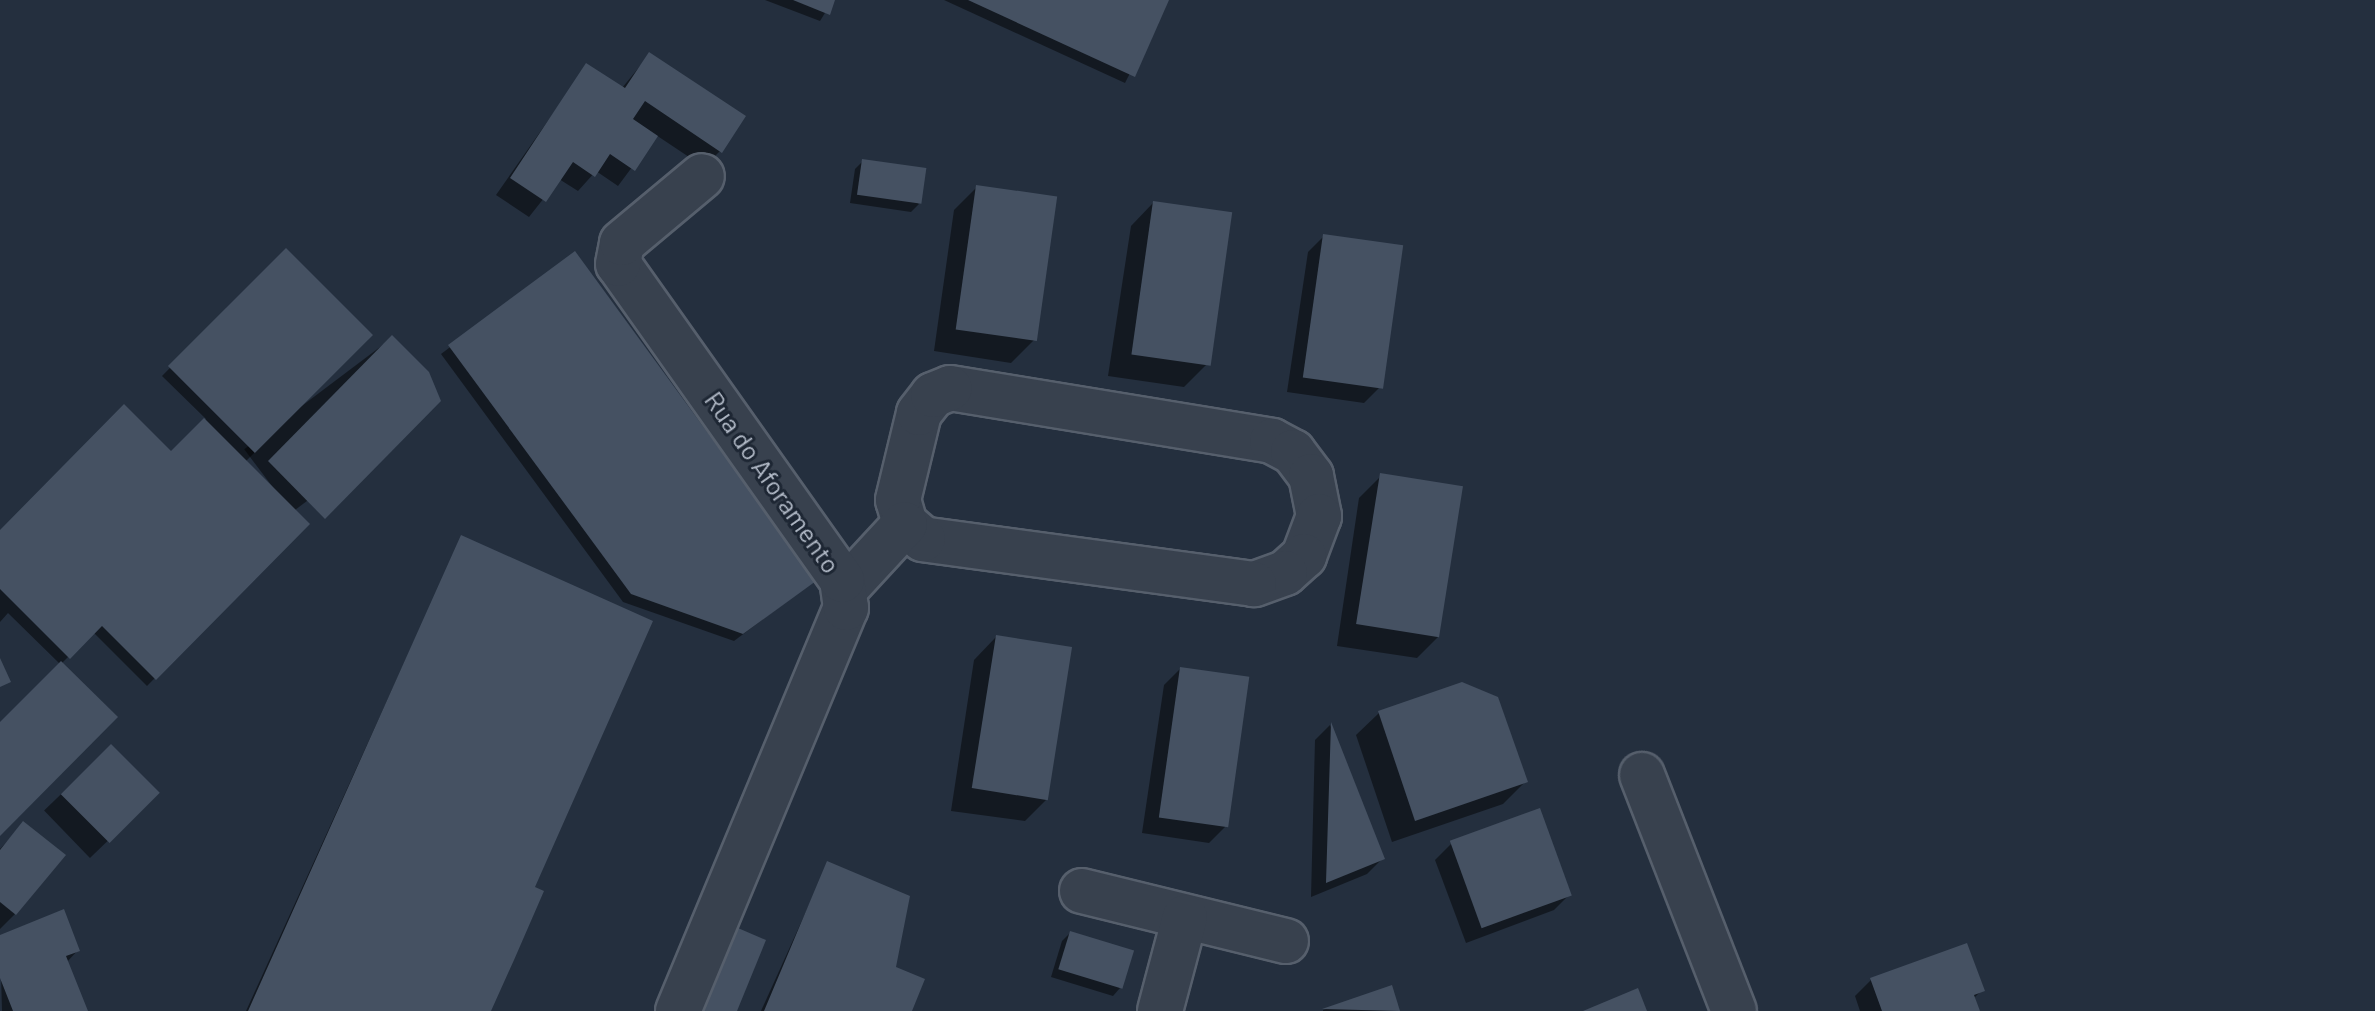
<!DOCTYPE html>
<html>
<head>
<meta charset="utf-8">
<style>
	body { margin:0 }
	#map { position:relative; width:2375px; height:1011px; overflow:hidden; background:#242f3e; font-family:Barlow,sans-serif }
	div>[style] { position:absolute }
	[style*='--x'] { left:calc(var(--x)*1px); top:calc(var(--y)*1px); width:calc(var(--w)*1px); rotate:calc(var(--a)*1deg) }
	.shadow>* { inset:0; background:#0007; transform-origin:0 0 }
	.building>* { inset:0; background:#455162; transform-origin:0 0 }
	.roads { filter:drop-shadow(2px 0 #565f6c) drop-shadow(-2px 0 #565f6c) drop-shadow(0 2px #565f6c) drop-shadow(0 -2px #565f6c) }
	.minor>* { height:44px; margin:-22px; padding:0 22px; transform-origin:22px; border-radius:22px; background:#38414e }
	span { translate:-50% -50%; white-space:nowrap; text-align:center; line-height:1.15; -webkit-text-stroke:6px #1d2633; paint-order:stroke }
	.street-label { font-size:26px; color:#b4bcc9 }
</style>
</head>
<body>
<div id="map">
	<div class="shadow">
		<i style="clip-path:polygon(765px 0,833px 0,820px 21px)"></i>
		<i style="clip-path:polygon(944px 0,1167px 0,1125px 83px)"></i>
		<i style="clip-path:polygon(649px 55px,720px 151px,704px 167px,656px 135px,618px 186px,596px 171px,578px 191px,559px 179px,529px 217px,496px 195px,587px 65px,622px 88px)"></i>
		<i style="clip-path:polygon(863px 161px,919px 204px,911px 212px,850px 203px,855px 169px)"></i>
		<i style="clip-path:polygon(977px 187px,1034px 340px,1011px 363px,934px 351px,954px 210px)"></i>
		<i style="clip-path:polygon(1153px 203px,1207px 364px,1184px 387px,1108px 376px,1131px 226px)"></i>
		<i style="clip-path:polygon(1324px 236px,1380px 387px,1364px 403px,1287px 392px,1308px 252px)"></i>
		<i style="clip-path:polygon(286px 250px,371px 335px,245px 462px,307px 524px,147px 686px,93px 632px,61px 664px,0 833px,0 725px,60px 664px,8px 613px,0 622px,0 533px,171px 454px,206px 419px,162px 376px)"></i>
		<i style="clip-path:polygon(574px 254px,814px 581px,734px 641px,623px 602px,441px 354px)"></i>
		<i style="left:392px;top:338px;width:79px;height:185px;rotate:53deg"></i>
		<i style="clip-path:polygon(1381px 476px,1439px 636px,1417px 658px,1337px 646px,1359px 498px)"></i>
		<i style="clip-path:polygon(461px 538px,532px 888px,489px 1011px,246px 1011px)"></i>
		<i style="clip-path:polygon(996px 637px,1048px 798px,1025px 821px,951px 811px,974px 660px)"></i>
		<i style="clip-path:polygon(1180px 669px,1225px 827px,1209px 843px,1142px 833px,1164px 685px)"></i>
		<i style="clip-path:polygon(1379px 713px,1526px 781px,1503px 804px,1392px 842px,1356px 735px)"></i>
		<i style="clip-path:polygon(1330px 725px,1383px 858px,1367px 874px,1311px 897px,1315px 740px)"></i>
		<i style="left:111px;top:746px;width:66px;height:93px;rotate:46deg"></i>
		<i style="clip-path:polygon(24px 823px,15px 914px,0 929px,0 849px)"></i>
		<i style="clip-path:polygon(1451px 844px,1570px 894px,1554px 910px,1466px 943px,1435px 860px)"></i>
		<i style="clip-path:polygon(828px 863px,894px 968px,910px 1011px,761px 1011px)"></i>
		<i style="clip-path:polygon(1070px 933px,1120px 988px,1113px 996px,1051px 977px,1062px 941px)"></i>
		<i style="clip-path:polygon(0 937px,78px 950px,67px 962px,86px 1011px,2px 1011px)"></i>
		<i style="clip-path:polygon(1871px 980px,1982px 990px,1973px 999px,1977px 1011px,1860px 1011px,1855px 996px)"></i>
		<i style="clip-path:polygon(1390px 988px,1398px 1011px,1323px 1011px,1323px 1010px)"></i>
	</div>
	<div class="building">
		<i style="clip-path:polygon(793px 0,835px 0,830px 15px)"></i>
		<i style="clip-path:polygon(968px 0,1169px 0,1135px 77px)"></i>
		<i style="clip-path:polygon(649px 52px,746px 116px,722px 153px,645px 101px,633px 119px,658px 136px,635px 171px,610px 154px,595px 177px,573px 162px,546px 202px,510px 178px,586px 63px,625px 88px)"></i>
		<i style="left:862px;top:159px;width:65px;height:36px;rotate:8deg"></i>
		<i style="left:976px;top:185px;width:82px;height:146px;rotate:8deg"></i>
		<i style="left:1153px;top:201px;width:80px;height:155px;rotate:8deg"></i>
		<i style="left:1323px;top:234px;width:81px;height:145px;rotate:8deg"></i>
		<i style="left:286px;top:248px;width:123px;height:167px;rotate:45deg"></i>
		<i style="clip-path:polygon(575px 251px,816px 581px,743px 634px,631px 594px,448px 345px)"></i>
		<i style="clip-path:polygon(392px 335px,429px 372px,441px 401px,325px 519px,268px 461px)"></i>
		<i style="clip-path:polygon(124px 404px,171px 451px,204px 418px,310px 524px,156px 680px,102px 626px,70px 659px,0 589px,0 530px)"></i>
		<i style="left:1380px;top:473px;width:84px;height:153px;rotate:9deg"></i>
		<i style="clip-path:polygon(461px 535px,653px 621px,535px 887px,544px 891px,514px 960px,491px 1011px,248px 1011px)"></i>
		<i style="left:996px;top:635px;width:77px;height:155px;rotate:9deg"></i>
		<i style="clip-path:polygon(0 658px,11px 682px,0 687px)"></i>
		<i style="clip-path:polygon(61px 661px,118px 717px,0 836px,0 722px)"></i>
		<i style="left:1180px;top:667px;width:70px;height:152px;rotate:8deg"></i>
		<i style="clip-path:polygon(1462px 682px,1498px 697px,1528px 782px,1415px 821px,1378px 711px)"></i>
		<i style="clip-path:polygon(1331px 722px,1385px 859px,1326px 883px)"></i>
		<i style="left:111px;top:744px;width:69px;height:71px;rotate:45deg"></i>
		<i style="left:1540px;top:808px;width:93px;height:96px;rotate:70deg"></i>
		<i style="clip-path:polygon(23px 821px,66px 855px,16px 915px,0 902px,0 850px)"></i>
		<i style="clip-path:polygon(827px 861px,910px 896px,896px 967px,925px 979px,912px 1011px,764px 1011px)"></i>
		<i style="clip-path:polygon(64px 909px,80px 951px,66px 956px,88px 1011px,13px 1011px,0 978px,0 935px)"></i>
		<i style="clip-path:polygon(731px 925px,766px 940px,737px 1011px,696px 1011px)"></i>
		<i style="left:1070px;top:931px;width:67px;height:40px;rotate:17deg"></i>
		<i style="clip-path:polygon(1967px 943px,1985px 991px,1974px 995px,1980px 1011px,1882px 1011px,1870px 978px)"></i>
		<i style="clip-path:polygon(1392px 985px,1400px 1011px,1322px 1009px)"></i>
		<i style="clip-path:polygon(1638px 988px,1647px 1011px,1583px 1011px)"></i>
	</div>
	<div class="roads">
		<div class="minor">
			<i style="--x:950;--y:388;--w:326;--a:9.3"></i>
			<i style="--x:1272;--y:441;--w:24;--a:28"></i>
			<i style="--x:1293;--y:452;--w:30;--a:53"></i>
			<i style="--x:1311;--y:476;--w:41;--a:78.7"></i>
			<i style="--x:1319;--y:516;--w:43;--a:110.6"></i>
			<i style="--x:1304;--y:556;--w:25;--a:138"></i>
			<i style="--x:1285;--y:573;--w:33;--a:160"></i>
			<i style="--x:1254;--y:584;--w:334;--a:-172.3"></i>
			<i style="--x:923;--y:539;--w:23;--a:-140"></i>
			<i style="--x:905;--y:524;--w:25;--a:-106"></i>
			<i style="--x:898;--y:500;--w:89;--a:-76.4"></i>
			<i style="--x:919;--y:413;--w:23;--a:-52"></i>
			<i style="--x:933;--y:395;--w:18;--a:-22"></i>
			<i style="--x:845;--y:589;--w:88;--a:-47.3"></i>
			<i style="--x:1642;--y:775;--w:253;--a:68.7"></i>
			<i style="--x:1082;--y:891;--w:210;--a:13.8"></i>
			<i style="--x:678;--y:1011;--w:437;--a:-67.4"></i>
			<i style="--x:846;--y:608;--w:28;--a:-98"></i>
			<i style="--x:842;--y:580;--w:387;--a:-125.3"></i>
			<i style="--x:618;--y:264;--w:21;--a:-79"></i>
			<i style="--x:622;--y:243;--w:104;--a:-39.9"></i>
			<i style="--x:1160;--y:1011;--w:97;--a:-75.1"></i>
		</div>
	</div>
	<div class="street-label">
		<span style="left:773px;top:482px;rotate:55deg">Rua do Aforamento</span>
	</div>
</div>
</body>
</html>
